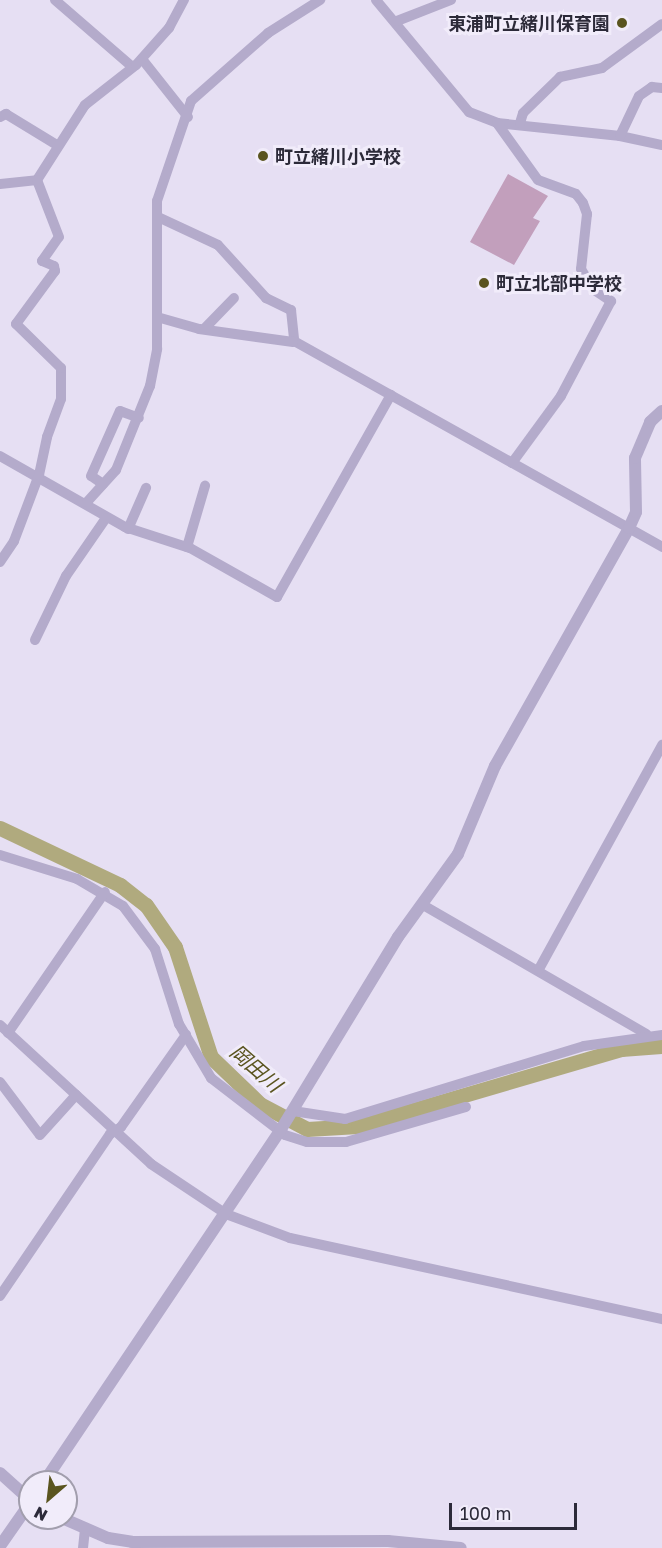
<!DOCTYPE html>
<html>
<head>
<meta charset="utf-8">
<style>
	body { margin:0 }
	#map { position:relative; width:662px; height:1548px; overflow:hidden; background:#e6dff3; font-family:"Golos Text","Noto Sans JP",sans-serif }
	div>[style] { position:absolute }
	[style*='--x'] { left:calc(var(--x)*1px); top:calc(var(--y)*1px); width:calc(var(--w)*1px); rotate:calc(var(--a)*1deg) }
	.green>* { inset:0; background:#c29fbc }
	.river>* { height:15px; margin:-7.5px; padding:0 7.5px; transform-origin:7.5px; border-radius:7.5px; background:#b0aa7e }
	.minor>* { height:10px; margin:-5px; padding:0 5px; transform-origin:5px; border-radius:5px; background:#b4abcb }
	.tertiary>* { height:12px; margin:-6px; padding:0 6px; transform-origin:6px; border-radius:6px; background:#b4abcb }
	.dots>* { width:16px; height:16px; translate:-50% -50%; box-sizing:border-box; border:3px solid #f1ecfa; border-radius:50% }
	span { translate:-50% -50%; white-space:nowrap; text-align:center; line-height:1.15; -webkit-text-stroke:6px #f1ecfa; paint-order:stroke }
	.poi-label { font-size:18px; color:#2c2a39; font-weight:700 }
	.right { translate:-100% -50%; text-align:right }
	.left { translate:0 -50%; text-align:left }
	.water-label { font-size:20px; color:#5a541f; font-style:italic }
	.north { position:absolute; left:18px; top:1470px; width:60px; height:60px; box-sizing:border-box; background:#f1ecfa; border:2px solid #a29ead; border-radius:50%; rotate:208deg; font-size:16px; font-weight:700; line-height:24px; text-align:center; color:#2c2a39 }
	.north::after { content:''; display:block; margin:auto; width:21px; height:27px; background:#5a541f; clip-path:polygon(50% 0,100% 100%,50% 72%,0 100%) }
	.scale { position:absolute; left:449px; top:1503px; width:128px; height:27px; box-sizing:border-box; border:3px solid #2c2a39; border-top:0; padding-left:8px; font-size:18px; line-height:21px; white-space:nowrap; color:#2c2a39; -webkit-text-stroke:4px #f1ecfa; paint-order:stroke }
</style>
</head>
<body>
<div id="map">
	<div class="green">
		<i style="clip-path:polygon(508px 174px,548px 196px,533px 218px,540px 221px,514px 265px,470px 242px)"></i>
	</div>
	<div class="river">
		<i style="--x:0;--y:828;--w:133;--a:25.4"></i>
		<i style="--x:120;--y:885;--w:33;--a:38"></i>
		<i style="--x:146;--y:905;--w:51;--a:55.4"></i>
		<i style="--x:175;--y:947;--w:116;--a:71.9"></i>
		<i style="--x:211;--y:1057;--w:68;--a:43.8"></i>
		<i style="--x:260;--y:1104;--w:53;--a:28"></i>
		<i style="--x:307;--y:1129;--w:51;--a:-3.4"></i>
		<i style="--x:358;--y:1126;--w:274;--a:-16.3"></i>
		<i style="--x:621;--y:1049;--w:41;--a:-4.2"></i>
	</div>
	<div class="minor">
		<i style="--x:55;--y:0;--w:99;--a:40.9"></i>
		<i style="--x:376;--y:0;--w:146;--a:50.3"></i>
		<i style="--x:469;--y:112;--w:30;--a:21"></i>
		<i style="--x:497;--y:123;--w:124;--a:6"></i>
		<i style="--x:620;--y:136;--w:43;--a:12.1"></i>
		<i style="--x:397;--y:21;--w:58;--a:-21.3"></i>
		<i style="--x:142;--y:59;--w:74;--a:51.6"></i>
		<i style="--x:0;--y:117;--w:7;--a:-27"></i>
		<i style="--x:6;--y:114;--w:60;--a:31.3"></i>
		<i style="--x:497;--y:123;--w:70;--a:54.3"></i>
		<i style="--x:538;--y:180;--w:40;--a:20.2"></i>
		<i style="--x:576;--y:194;--w:11;--a:52"></i>
		<i style="--x:583;--y:203;--w:12;--a:70"></i>
		<i style="--x:587;--y:214;--w:55;--a:96.2"></i>
		<i style="--x:581;--y:269;--w:23;--a:59"></i>
		<i style="--x:593;--y:289;--w:22;--a:34"></i>
		<i style="--x:611;--y:301;--w:107;--a:117.8"></i>
		<i style="--x:561;--y:396;--w:83;--a:126.2"></i>
		<i style="--x:520;--y:123;--w:10;--a:-73"></i>
		<i style="--x:523;--y:113;--w:52;--a:-44.2"></i>
		<i style="--x:560;--y:77;--w:43;--a:-12.1"></i>
		<i style="--x:602;--y:68;--w:74;--a:-36.3"></i>
		<i style="--x:620;--y:136;--w:44;--a:-64.6"></i>
		<i style="--x:639;--y:96;--w:16;--a:-35"></i>
		<i style="--x:652;--y:87;--w:10;--a:6"></i>
		<i style="--x:37;--y:180;--w:89;--a:-57.4"></i>
		<i style="--x:85;--y:105;--w:65;--a:-38.1"></i>
		<i style="--x:136;--y:65;--w:50;--a:-48.3"></i>
		<i style="--x:169;--y:28;--w:32;--a:-62"></i>
		<i style="--x:0;--y:184;--w:37;--a:-6"></i>
		<i style="--x:158;--y:217;--w:66;--a:25"></i>
		<i style="--x:218;--y:245;--w:72;--a:47.8"></i>
		<i style="--x:266;--y:298;--w:28;--a:26"></i>
		<i style="--x:291;--y:310;--w:31;--a:84"></i>
		<i style="--x:294;--y:341;--w:422;--a:29.2"></i>
		<i style="--x:157;--y:317;--w:44;--a:15.9"></i>
		<i style="--x:199;--y:329;--w:95;--a:7.9"></i>
		<i style="--x:204;--y:329;--w:43;--a:-45.9"></i>
		<i style="--x:0;--y:456;--w:144;--a:29.6"></i>
		<i style="--x:125;--y:527;--w:68;--a:17.9"></i>
		<i style="--x:190;--y:548;--w:100;--a:29.4"></i>
		<i style="--x:277;--y:597;--w:232;--a:-60.6"></i>
		<i style="--x:103;--y:484;--w:14;--a:-146"></i>
		<i style="--x:91;--y:476;--w:71;--a:-66"></i>
		<i style="--x:120;--y:411;--w:20;--a:20"></i>
		<i style="--x:87;--y:502;--w:43;--a:-47.8"></i>
		<i style="--x:116;--y:470;--w:91;--a:-68"></i>
		<i style="--x:150;--y:386;--w:38;--a:-79"></i>
		<i style="--x:157;--y:349;--w:148;--a:-90"></i>
		<i style="--x:157;--y:201;--w:106;--a:-71.2"></i>
		<i style="--x:191;--y:101;--w:103;--a:-41.4"></i>
		<i style="--x:268;--y:33;--w:62;--a:-32.4"></i>
		<i style="--x:128;--y:529;--w:45;--a:-66.3"></i>
		<i style="--x:187;--y:547;--w:64;--a:-73.6"></i>
		<i style="--x:0;--y:562;--w:25;--a:-56"></i>
		<i style="--x:14;--y:541;--w:71;--a:-69.3"></i>
		<i style="--x:39;--y:475;--w:39;--a:-78"></i>
		<i style="--x:47;--y:437;--w:40;--a:-69.8"></i>
		<i style="--x:61;--y:399;--w:31;--a:-90"></i>
		<i style="--x:61;--y:368;--w:63;--a:-135.6"></i>
		<i style="--x:16;--y:324;--w:66;--a:-53.7"></i>
		<i style="--x:55;--y:271;--w:5;--a:-101"></i>
		<i style="--x:54;--y:266;--w:13;--a:-157"></i>
		<i style="--x:42;--y:261;--w:29;--a:-55"></i>
		<i style="--x:59;--y:237;--w:61;--a:-111.1"></i>
		<i style="--x:35;--y:640;--w:71;--a:-64.2"></i>
		<i style="--x:66;--y:576;--w:70;--a:-55.4"></i>
		<i style="--x:0;--y:855;--w:81;--a:17.3"></i>
		<i style="--x:77;--y:879;--w:53;--a:30.4"></i>
		<i style="--x:123;--y:906;--w:54;--a:53.3"></i>
		<i style="--x:155;--y:949;--w:79;--a:72.3"></i>
		<i style="--x:179;--y:1024;--w:63;--a:59.3"></i>
		<i style="--x:211;--y:1078;--w:93;--a:37.6"></i>
		<i style="--x:285;--y:1135;--w:23;--a:18"></i>
		<i style="--x:307;--y:1142;--w:39;--a:0"></i>
		<i style="--x:346;--y:1142;--w:125;--a:-16.3"></i>
		<i style="--x:423;--y:905;--w:258;--a:30"></i>
		<i style="--x:539;--y:969;--w:256;--a:-61.2"></i>
		<i style="--x:0;--y:1025;--w:205;--a:42.6"></i>
		<i style="--x:151;--y:1164;--w:90;--a:33.7"></i>
		<i style="--x:226;--y:1214;--w:68;--a:20.6"></i>
		<i style="--x:290;--y:1238;--w:381;--a:12.3"></i>
		<i style="--x:8;--y:1033;--w:171;--a:-55.5"></i>
		<i style="--x:0;--y:1082;--w:66;--a:53"></i>
		<i style="--x:40;--y:1135;--w:54;--a:-48"></i>
		<i style="--x:293;--y:1111;--w:53;--a:8.7"></i>
		<i style="--x:345;--y:1119;--w:250;--a:-17"></i>
		<i style="--x:584;--y:1046;--w:79;--a:-8"></i>
		<i style="--x:0;--y:1296;--w:196;--a:-55.8"></i>
		<i style="--x:110;--y:1134;--w:13;--a:-32"></i>
		<i style="--x:121;--y:1127;--w:113;--a:-54.8"></i>
		<i style="--x:83;--y:1548;--w:19;--a:-84"></i>
	</div>
	<div class="tertiary">
		<i style="--x:0;--y:1473;--w:40;--a:42"></i>
		<i style="--x:44;--y:1482;--w:423;--a:-56.1"></i>
		<i style="--x:280;--y:1131;--w:227;--a:-58.7"></i>
		<i style="--x:398;--y:937;--w:102;--a:-54.1"></i>
		<i style="--x:458;--y:854;--w:95;--a:-67.2"></i>
		<i style="--x:495;--y:766;--w:273;--a:-60.6"></i>
		<i style="--x:629;--y:528;--w:17;--a:-66"></i>
		<i style="--x:636;--y:512;--w:54;--a:-91.1"></i>
		<i style="--x:635;--y:458;--w:39;--a:-67"></i>
		<i style="--x:650;--y:422;--w:16;--a:-43"></i>
		<i style="--x:62;--y:1518;--w:50;--a:23.5"></i>
		<i style="--x:108;--y:1538;--w:24;--a:9"></i>
		<i style="--x:132;--y:1542;--w:256;--a:-0.2"></i>
		<i style="--x:388;--y:1541;--w:73;--a:5.5"></i>
		<i style="--x:0;--y:1546;--w:52;--a:-55.1"></i>
	</div>
	<div class="dots">
		<i style="left:622px;top:23px;background:#5a541f"></i>
		<i style="left:263px;top:156px;background:#5a541f"></i>
		<i style="left:484px;top:283px;background:#5a541f"></i>
	</div>
	<div class="poi-label">
		<span class="right" style="left:610px;top:23px">東浦町立緒川保育園</span>
		<span class="left" style="left:275px;top:156px">町立緒川小学校</span>
		<span class="left" style="left:496px;top:283px">町立北部中学校</span>
	</div>
	<div class="water-label">
		<span style="left:256px;top:1068px;rotate:41deg">岡田川</span>
	</div>
	<div class="north">N</div>
	<div class="scale">100 m</div>
</div>
</body>
</html>
